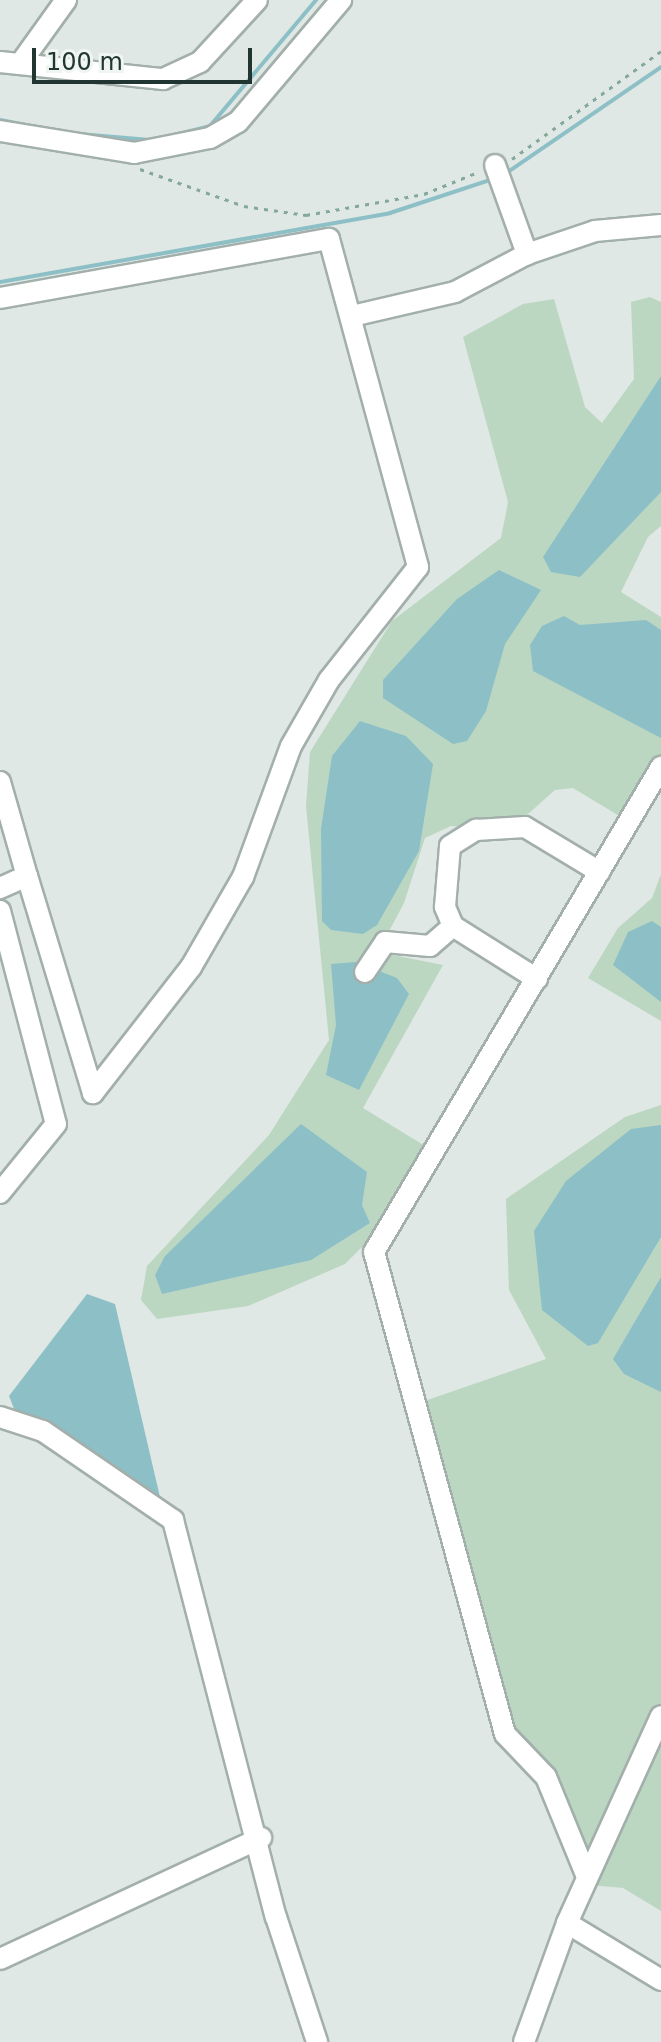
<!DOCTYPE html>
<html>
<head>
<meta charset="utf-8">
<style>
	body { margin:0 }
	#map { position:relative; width:661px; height:2042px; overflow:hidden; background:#dfe8e4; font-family:"DejaVu Sans",sans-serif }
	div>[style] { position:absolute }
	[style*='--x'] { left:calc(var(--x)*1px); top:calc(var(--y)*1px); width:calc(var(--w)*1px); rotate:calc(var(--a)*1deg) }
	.green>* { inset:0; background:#bbd7c2 }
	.water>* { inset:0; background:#8dbfc7 }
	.stream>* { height:4px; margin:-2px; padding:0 2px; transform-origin:2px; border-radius:2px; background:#8dbfc7 }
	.path>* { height:3px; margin-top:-1.5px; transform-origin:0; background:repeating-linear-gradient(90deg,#84a89c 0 4px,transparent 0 10px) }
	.roads { filter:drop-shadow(2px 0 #a3afab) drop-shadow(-2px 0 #a3afab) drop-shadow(0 2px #a3afab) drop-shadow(0 -2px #a3afab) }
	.minor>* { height:20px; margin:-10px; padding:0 10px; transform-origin:10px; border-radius:10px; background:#fff }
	span { translate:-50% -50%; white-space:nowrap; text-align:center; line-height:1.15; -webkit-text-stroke:6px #eff6f2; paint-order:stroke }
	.scale { position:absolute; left:32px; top:48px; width:220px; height:36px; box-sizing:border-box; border:4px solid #223631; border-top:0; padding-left:10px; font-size:24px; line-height:28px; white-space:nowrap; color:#223631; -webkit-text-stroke:6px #eff6f2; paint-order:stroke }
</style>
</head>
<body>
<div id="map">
	<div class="green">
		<i style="clip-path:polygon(650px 297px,661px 302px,661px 526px,648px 537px,621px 592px,661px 617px,661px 774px,621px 817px,573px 788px,555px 790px,510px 830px,451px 826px,425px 838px,404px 903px,378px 952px,443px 965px,363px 1108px,430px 1149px,380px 1229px,345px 1264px,248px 1306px,157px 1319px,141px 1300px,147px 1266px,269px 1135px,329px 1040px,306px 806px,310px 752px,392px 621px,501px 538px,508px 502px,463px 337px,523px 304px,554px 299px,585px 407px,602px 423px,634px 379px,631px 302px)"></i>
		<i style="clip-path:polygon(661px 874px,661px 1021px,588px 978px,618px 928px,652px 898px)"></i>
		<i style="clip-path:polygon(661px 1105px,661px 1911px,623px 1888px,579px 1884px,581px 1852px,520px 1759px,413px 1405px,546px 1359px,509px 1290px,506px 1199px,625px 1117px)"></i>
	</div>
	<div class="water">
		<i style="clip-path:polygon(661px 376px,661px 492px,580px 577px,551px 572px,543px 557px)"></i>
		<i style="clip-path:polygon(499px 570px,541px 590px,505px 644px,486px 711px,467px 741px,453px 744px,383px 698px,383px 680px,457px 599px)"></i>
		<i style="clip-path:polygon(564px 616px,580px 625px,646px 620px,661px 630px,661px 738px,533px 671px,530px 645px,542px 626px)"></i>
		<i style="clip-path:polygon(360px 721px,406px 736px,433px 764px,419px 851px,377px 925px,363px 934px,331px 930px,322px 921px,321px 829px,332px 756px)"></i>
		<i style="clip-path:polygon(652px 921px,661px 927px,661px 1002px,613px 965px,628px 932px)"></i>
		<i style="clip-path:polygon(356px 962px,397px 978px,409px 994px,359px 1090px,326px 1075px,336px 1025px,331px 964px)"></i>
		<i style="clip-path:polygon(301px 1124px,367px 1172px,362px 1205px,370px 1223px,311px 1260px,162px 1294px,155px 1275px,165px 1256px)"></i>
		<i style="clip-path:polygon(661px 1125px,661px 1237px,598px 1343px,588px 1346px,542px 1310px,534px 1231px,566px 1181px,631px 1129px)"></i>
		<i style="clip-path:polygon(661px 1277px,661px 1392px,624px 1374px,613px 1359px)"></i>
		<i style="clip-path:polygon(87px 1294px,115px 1304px,163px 1510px,18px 1419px,9px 1396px)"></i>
	</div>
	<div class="stream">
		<i style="--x:0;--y:120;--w:48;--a:10.8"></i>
		<i style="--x:79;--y:134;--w:71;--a:4.8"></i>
		<i style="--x:166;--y:137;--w:45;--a:-14"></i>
		<i style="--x:210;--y:126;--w:165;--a:-49.9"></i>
		<i style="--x:505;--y:174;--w:189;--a:-34.4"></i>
		<i style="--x:0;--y:282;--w:396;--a:-10"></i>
		<i style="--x:390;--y:213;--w:108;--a:-18.3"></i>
	</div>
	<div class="path">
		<i style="--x:512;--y:159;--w:184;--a:-35.9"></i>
		<i style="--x:140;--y:169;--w:110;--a:19.6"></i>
		<i style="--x:244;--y:206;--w:63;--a:8.3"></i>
		<i style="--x:306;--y:215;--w:120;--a:-10.1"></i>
		<i style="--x:424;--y:194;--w:58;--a:-22.2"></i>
	</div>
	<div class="roads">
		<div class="minor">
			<i style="--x:0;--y:62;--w:164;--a:6"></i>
			<i style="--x:163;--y:79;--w:41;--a:-24.7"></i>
			<i style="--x:200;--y:62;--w:84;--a:-47.4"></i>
			<i style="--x:20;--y:64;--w:79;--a:-54.3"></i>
			<i style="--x:0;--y:131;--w:136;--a:9.3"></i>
			<i style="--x:134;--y:153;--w:77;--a:-11.2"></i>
			<i style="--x:210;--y:138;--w:32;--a:-30"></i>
			<i style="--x:238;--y:122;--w:160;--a:-49.8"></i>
			<i style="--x:495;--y:165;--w:95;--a:70.2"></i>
			<i style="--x:0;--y:298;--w:334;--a:-10.2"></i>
			<i style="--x:329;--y:239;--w:340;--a:74.8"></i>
			<i style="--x:418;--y:567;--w:144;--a:128.2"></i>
			<i style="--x:329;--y:680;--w:76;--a:119.9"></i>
			<i style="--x:291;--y:746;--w:140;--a:110.1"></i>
			<i style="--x:243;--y:877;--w:104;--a:120"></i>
			<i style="--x:191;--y:967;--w:160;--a:127.9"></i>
			<i style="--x:93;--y:1093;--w:227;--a:-106.9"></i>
			<i style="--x:352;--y:316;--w:106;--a:-13.1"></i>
			<i style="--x:455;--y:292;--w:81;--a:-27.8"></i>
			<i style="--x:527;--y:254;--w:72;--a:-18.7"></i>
			<i style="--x:595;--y:231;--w:66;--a:-5.2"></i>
			<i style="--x:0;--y:782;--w:98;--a:74"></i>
			<i style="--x:27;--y:876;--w:30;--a:156"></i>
			<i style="--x:0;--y:911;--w:220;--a:75.3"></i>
			<i style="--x:56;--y:1124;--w:89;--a:129.1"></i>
			<i style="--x:365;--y:972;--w:36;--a:-56"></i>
			<i style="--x:385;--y:942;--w:45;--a:5.1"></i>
			<i style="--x:430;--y:946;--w:30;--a:-41"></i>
			<i style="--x:537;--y:979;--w:99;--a:-147.8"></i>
			<i style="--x:453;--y:926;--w:21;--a:-113"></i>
			<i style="--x:445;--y:907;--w:61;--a:-85.3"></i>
			<i style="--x:450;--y:846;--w:31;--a:-32"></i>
			<i style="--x:476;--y:830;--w:49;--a:-3.5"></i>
			<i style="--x:525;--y:827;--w:87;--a:31"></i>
			<i style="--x:0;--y:1417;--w:45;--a:18"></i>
			<i style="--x:43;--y:1431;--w:158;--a:34.4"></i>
			<i style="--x:173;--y:1520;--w:410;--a:75.5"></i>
			<i style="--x:276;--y:1917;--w:132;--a:71.8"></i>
			<i style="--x:587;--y:1877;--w:108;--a:-112.3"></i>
			<i style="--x:546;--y:1777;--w:59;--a:-133.6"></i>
			<i style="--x:505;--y:1734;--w:499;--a:-105.2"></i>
			<i style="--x:374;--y:1252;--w:564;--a:-59.38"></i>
			<i style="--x:567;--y:1923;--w:110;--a:31.2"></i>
			<i style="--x:0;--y:1959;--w:288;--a:-24.9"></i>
			<i style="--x:524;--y:2042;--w:127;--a:-70.1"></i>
			<i style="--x:567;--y:1923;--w:227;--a:-65.6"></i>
		</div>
	</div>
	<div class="scale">100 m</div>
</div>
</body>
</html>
